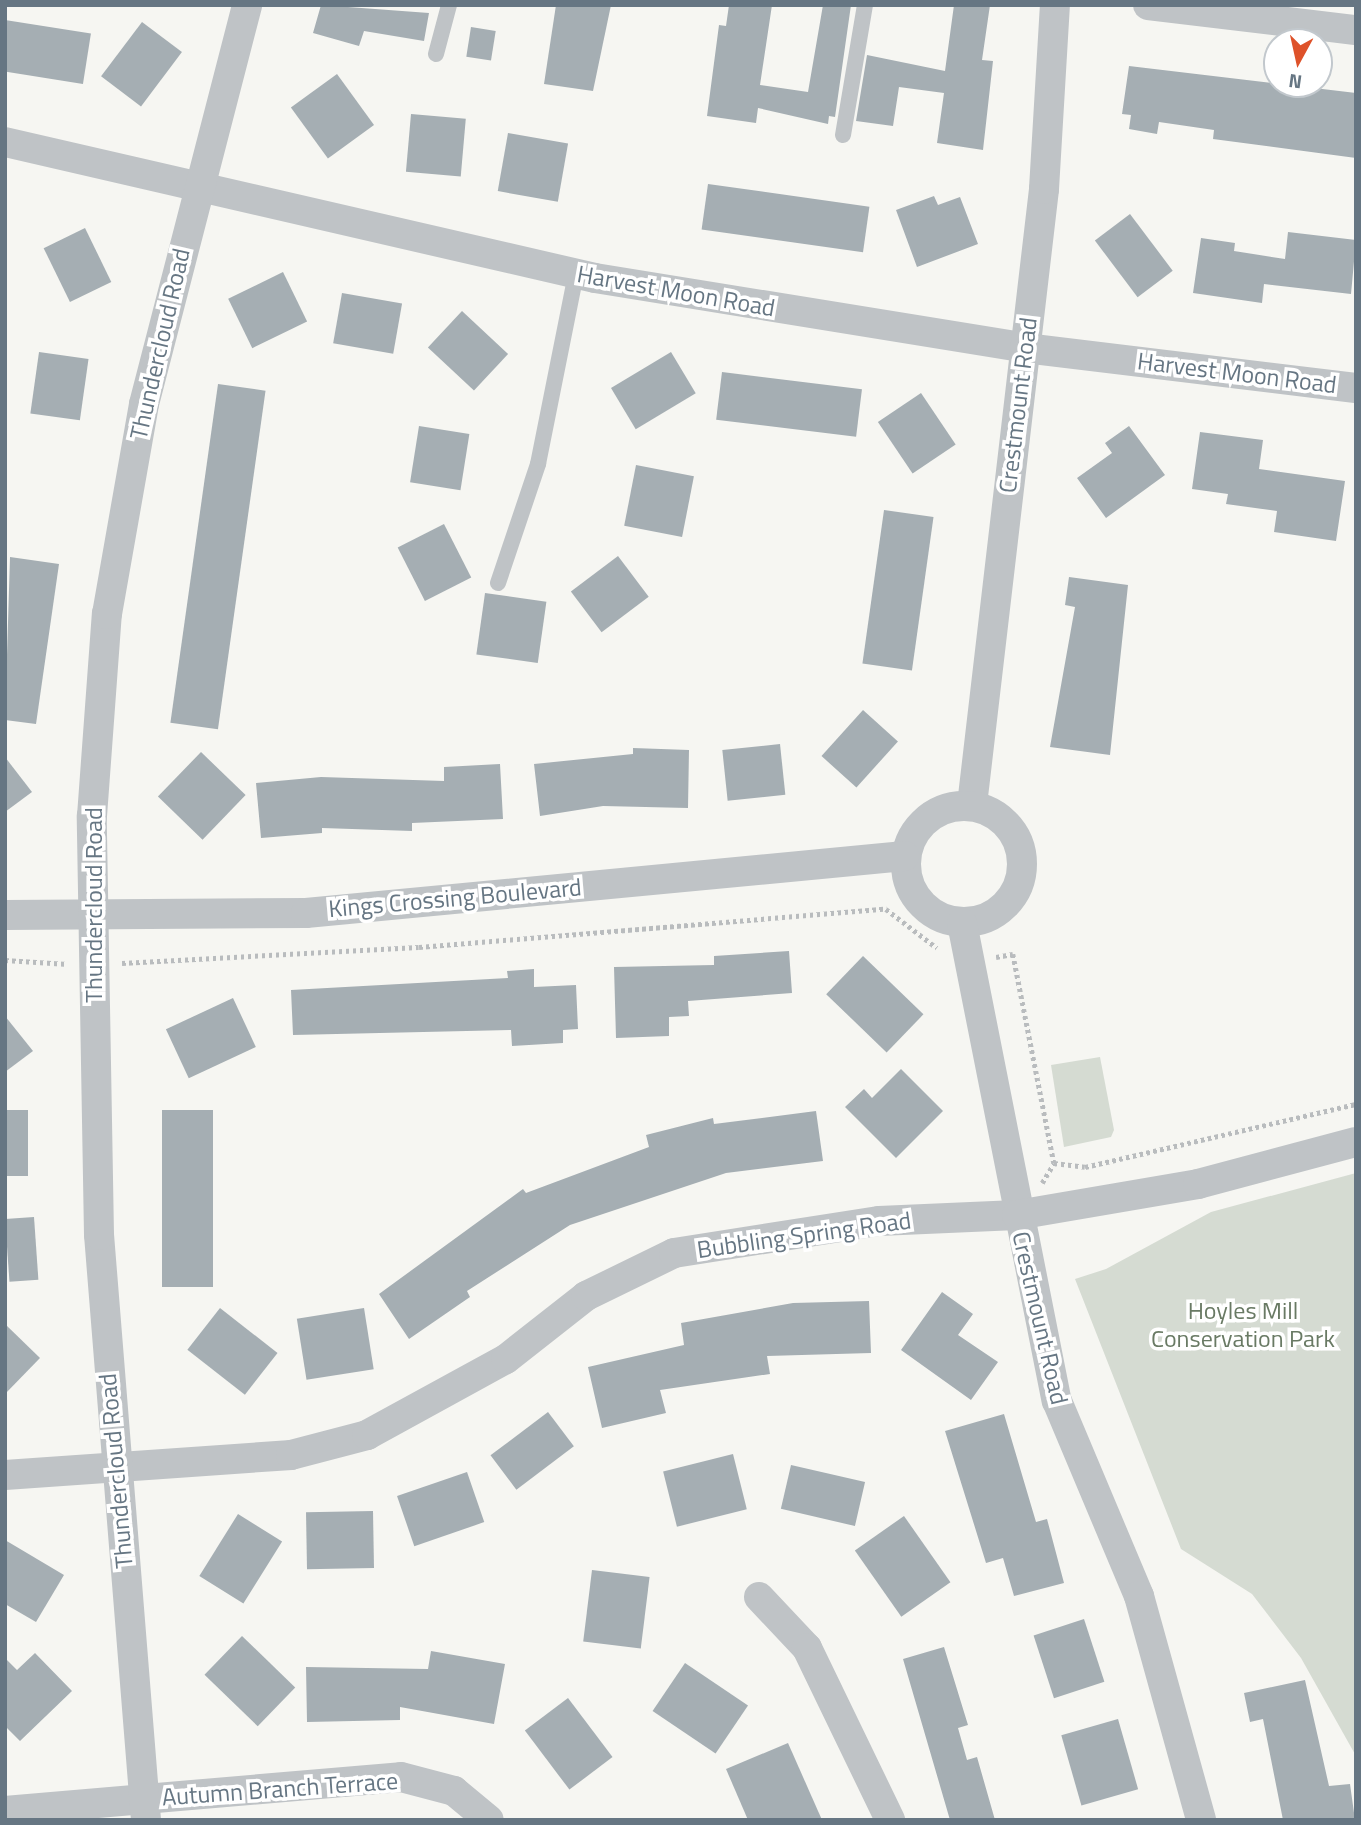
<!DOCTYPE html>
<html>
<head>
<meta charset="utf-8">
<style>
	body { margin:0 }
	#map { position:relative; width:1361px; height:1825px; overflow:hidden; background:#f6f6f2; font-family:"Titillium Web",sans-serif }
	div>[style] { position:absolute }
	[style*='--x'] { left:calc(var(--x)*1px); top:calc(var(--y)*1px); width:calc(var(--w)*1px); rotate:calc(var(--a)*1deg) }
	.green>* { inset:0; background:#d5dbd2 }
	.building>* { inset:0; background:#a5aeb3; transform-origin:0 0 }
	.path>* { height:4.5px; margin-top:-2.25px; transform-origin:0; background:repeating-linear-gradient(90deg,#b9bcbe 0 3.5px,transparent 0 7px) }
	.service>* { height:16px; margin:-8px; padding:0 8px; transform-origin:8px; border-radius:8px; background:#bfc3c6 }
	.minor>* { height:30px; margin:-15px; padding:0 15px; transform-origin:15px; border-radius:15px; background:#bfc3c6 }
	.minor>.ring { margin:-15px; padding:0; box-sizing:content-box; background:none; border:30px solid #bfc3c6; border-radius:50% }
	span { translate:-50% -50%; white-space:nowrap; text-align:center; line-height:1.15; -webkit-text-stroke:7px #fff; paint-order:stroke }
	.street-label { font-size:24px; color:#667683 }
	.park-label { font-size:24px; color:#697a64 }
	.frame { position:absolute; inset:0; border:7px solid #667683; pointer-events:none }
	.north { position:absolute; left:1263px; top:28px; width:70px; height:70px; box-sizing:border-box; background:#fff; border:2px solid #c2c8cd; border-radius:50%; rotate:188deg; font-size:19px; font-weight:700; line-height:28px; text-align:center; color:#667683 }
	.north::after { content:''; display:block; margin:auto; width:24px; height:32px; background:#de522a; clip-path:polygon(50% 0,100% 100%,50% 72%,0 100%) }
</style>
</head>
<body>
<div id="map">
	<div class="green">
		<i style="clip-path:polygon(1100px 1057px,1114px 1130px,1111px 1137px,1064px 1147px,1051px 1065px)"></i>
		<i style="clip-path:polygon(1356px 1173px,1356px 1756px,1301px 1658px,1252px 1594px,1181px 1549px,1075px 1279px,1106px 1269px,1211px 1212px)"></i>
	</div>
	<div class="building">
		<i style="clip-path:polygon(321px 5px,429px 13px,424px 41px,364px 31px,359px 46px,313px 33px)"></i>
		<i style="clip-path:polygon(556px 5px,611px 5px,593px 91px,544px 84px)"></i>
		<i style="clip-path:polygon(729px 5px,772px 5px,760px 85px,808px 92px,823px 5px,851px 5px,835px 117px,829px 116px,828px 124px,758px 108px,756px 123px,707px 116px,719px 25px,726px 26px)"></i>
		<i style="clip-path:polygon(954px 5px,990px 5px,982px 60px,993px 61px,983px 150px,937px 143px,944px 93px,899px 87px,893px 126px,856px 121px,867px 55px,945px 71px)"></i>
		<i style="left:5px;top:20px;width:87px;height:51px;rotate:9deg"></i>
		<i style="left:142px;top:22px;width:50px;height:68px;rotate:37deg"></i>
		<i style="left:471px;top:27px;width:25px;height:30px;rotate:9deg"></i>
		<i style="clip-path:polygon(1129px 66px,1356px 93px,1356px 158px,1213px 139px,1214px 130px,1159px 122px,1157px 134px,1129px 129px,1131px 115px,1122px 114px)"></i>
		<i style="left:337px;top:74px;width:63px;height:57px;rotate:54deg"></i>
		<i style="left:411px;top:114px;width:55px;height:58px;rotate:5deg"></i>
		<i style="left:508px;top:133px;width:61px;height:59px;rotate:10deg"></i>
		<i style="left:708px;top:184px;width:163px;height:46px;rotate:8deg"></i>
		<i style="clip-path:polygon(934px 196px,938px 205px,960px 197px,978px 244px,917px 267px,896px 210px)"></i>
		<i style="left:1130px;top:214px;width:71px;height:44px;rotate:53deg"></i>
		<i style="left:85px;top:228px;width:60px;height:46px;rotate:64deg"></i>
		<i style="clip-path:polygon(1288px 232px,1356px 240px,1351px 294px,1264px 284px,1262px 303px,1193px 293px,1201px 238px,1235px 243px,1234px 251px,1285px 259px)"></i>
		<i style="left:283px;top:272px;width:55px;height:61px;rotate:64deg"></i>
		<i style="left:342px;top:293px;width:61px;height:51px;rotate:10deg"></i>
		<i style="left:462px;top:311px;width:63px;height:50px;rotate:43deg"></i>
		<i style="left:39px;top:352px;width:50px;height:62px;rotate:8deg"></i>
		<i style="left:671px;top:352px;width:48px;height:70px;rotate:59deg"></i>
		<i style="left:722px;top:372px;width:141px;height:48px;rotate:7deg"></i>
		<i style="left:218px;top:384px;width:48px;height:342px;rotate:8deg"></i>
		<i style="left:921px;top:393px;width:62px;height:52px;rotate:56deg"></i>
		<i style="left:419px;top:426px;width:51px;height:57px;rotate:9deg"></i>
		<i style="clip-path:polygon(1129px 426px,1165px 475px,1106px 518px,1077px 478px,1112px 453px,1105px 443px)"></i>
		<i style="clip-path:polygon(1200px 432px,1263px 440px,1259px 469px,1345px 481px,1336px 541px,1274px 532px,1277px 511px,1226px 504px,1228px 494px,1192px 489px)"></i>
		<i style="left:636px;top:465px;width:59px;height:62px;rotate:11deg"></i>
		<i style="left:884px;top:510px;width:50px;height:155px;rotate:8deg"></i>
		<i style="left:444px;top:524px;width:60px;height:52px;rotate:63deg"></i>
		<i style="left:618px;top:556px;width:51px;height:59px;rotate:53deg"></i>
		<i style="clip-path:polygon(10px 557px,59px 564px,36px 724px,5px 720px)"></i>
		<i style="clip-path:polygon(1069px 577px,1128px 585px,1110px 755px,1050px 747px,1075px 607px,1065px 605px)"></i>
		<i style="left:485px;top:593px;width:62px;height:62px;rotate:8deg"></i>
		<i style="left:863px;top:710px;width:47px;height:62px;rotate:42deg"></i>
		<i style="left:780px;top:744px;width:51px;height:58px;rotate:84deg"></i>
		<i style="clip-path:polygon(633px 748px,689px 750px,688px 808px,603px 806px,540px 816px,534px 764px,633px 754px)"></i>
		<i style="left:201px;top:752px;width:62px;height:62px;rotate:44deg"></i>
		<i style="clip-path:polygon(5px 757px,32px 792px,5px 812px)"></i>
		<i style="clip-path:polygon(500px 764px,503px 819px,412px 823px,412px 831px,322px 828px,322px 833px,261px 838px,256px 783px,321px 777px,444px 781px,444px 767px)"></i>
		<i style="clip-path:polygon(789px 951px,792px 993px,688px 1001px,689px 1016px,669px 1017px,669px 1036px,616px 1038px,614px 967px,714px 965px,714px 956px)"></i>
		<i style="left:863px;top:956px;width:84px;height:53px;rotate:44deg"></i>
		<i style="clip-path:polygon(534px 969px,534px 987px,576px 985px,578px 1029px,563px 1030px,563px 1043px,512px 1046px,511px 1030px,293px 1035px,291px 990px,508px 978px,507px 971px)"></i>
		<i style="left:233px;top:998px;width:54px;height:74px;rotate:65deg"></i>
		<i style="clip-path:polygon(5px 1016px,33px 1051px,5px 1072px)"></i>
		<i style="clip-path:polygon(901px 1069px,943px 1111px,896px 1158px,845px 1107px,864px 1089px,872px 1098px)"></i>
		<i style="left:5px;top:1110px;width:23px;height:66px"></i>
		<i style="left:162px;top:1110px;width:51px;height:177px"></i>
		<i style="clip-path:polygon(816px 1111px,823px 1161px,726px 1173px,570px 1225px,467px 1291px,470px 1297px,409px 1339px,379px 1294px,523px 1189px,526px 1193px,649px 1147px,646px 1135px,713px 1118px,714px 1124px)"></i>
		<i style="left:34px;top:1217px;width:63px;height:29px;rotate:86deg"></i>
		<i style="clip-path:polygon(942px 1292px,973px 1314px,958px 1335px,998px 1362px,971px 1400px,901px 1350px)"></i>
		<i style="clip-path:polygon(869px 1301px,871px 1353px,767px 1356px,770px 1374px,660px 1390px,666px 1413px,602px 1428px,588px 1367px,684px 1345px,681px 1323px,793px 1303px)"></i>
		<i style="left:220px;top:1308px;width:73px;height:53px;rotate:38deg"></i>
		<i style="left:364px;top:1308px;width:62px;height:68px;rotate:81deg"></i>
		<i style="clip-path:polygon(5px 1324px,40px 1358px,5px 1394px)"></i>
		<i style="left:548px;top:1412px;width:43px;height:72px;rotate:53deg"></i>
		<i style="clip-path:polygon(1004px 1414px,1036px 1522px,1047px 1519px,1064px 1583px,1014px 1596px,1003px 1558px,986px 1563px,945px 1431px)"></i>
		<i style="left:733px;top:1454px;width:57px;height:72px;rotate:76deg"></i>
		<i style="left:791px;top:1465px;width:76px;height:45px;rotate:13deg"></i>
		<i style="left:467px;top:1472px;width:53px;height:74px;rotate:71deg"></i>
		<i style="left:373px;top:1511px;width:57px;height:67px;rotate:89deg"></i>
		<i style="left:238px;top:1514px;width:52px;height:73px;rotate:32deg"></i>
		<i style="left:904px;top:1516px;width:81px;height:60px;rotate:55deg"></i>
		<i style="clip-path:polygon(5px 1540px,64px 1575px,36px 1622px,5px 1604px)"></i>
		<i style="left:592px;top:1570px;width:58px;height:72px;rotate:7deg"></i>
		<i style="left:1084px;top:1619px;width:66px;height:53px;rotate:72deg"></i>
		<i style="left:242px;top:1636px;width:74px;height:54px;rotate:44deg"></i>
		<i style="clip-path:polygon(944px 1647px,968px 1725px,958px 1728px,967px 1760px,977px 1757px,995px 1820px,950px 1820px,903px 1659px)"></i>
		<i style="clip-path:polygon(431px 1651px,505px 1664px,494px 1724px,400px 1707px,400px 1720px,307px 1722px,306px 1667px,428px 1669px)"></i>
		<i style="clip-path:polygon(35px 1653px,72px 1691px,20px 1741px,5px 1726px,5px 1658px,17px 1670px)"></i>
		<i style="left:685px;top:1663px;width:76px;height:58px;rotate:34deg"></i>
		<i style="clip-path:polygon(1305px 1680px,1329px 1786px,1350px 1784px,1355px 1820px,1283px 1820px,1263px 1719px,1250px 1722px,1244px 1693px)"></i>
		<i style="left:568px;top:1698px;width:74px;height:54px;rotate:53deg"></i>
		<i style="left:1118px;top:1719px;width:73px;height:59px;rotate:74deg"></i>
		<i style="clip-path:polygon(788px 1743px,822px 1820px,748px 1820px,726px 1769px)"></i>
	</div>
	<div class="path">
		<i style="--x:996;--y:957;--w:17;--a:-10"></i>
		<i style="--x:1013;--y:954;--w:213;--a:78.9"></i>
		<i style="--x:1054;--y:1163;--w:31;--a:7"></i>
		<i style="--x:1085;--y:1167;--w:278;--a:-13.1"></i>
		<i style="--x:5;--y:960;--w:63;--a:3.6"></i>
		<i style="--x:122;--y:963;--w:297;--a:-3.1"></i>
		<i style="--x:419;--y:947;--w:469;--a:-4.7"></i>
		<i style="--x:886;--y:909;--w:64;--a:37.4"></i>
		<i style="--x:1042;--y:1183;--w:23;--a:-59"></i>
	</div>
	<div class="service">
		<i style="--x:436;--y:54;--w:51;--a:-75.1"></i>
		<i style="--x:843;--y:135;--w:132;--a:-80.4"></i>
		<i style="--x:498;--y:583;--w:126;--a:-71.4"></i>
		<i style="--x:538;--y:464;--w:194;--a:-78.7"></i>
	</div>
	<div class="minor">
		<i style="--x:1148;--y:5;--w:209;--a:6.9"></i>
		<i style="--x:5;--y:142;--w:605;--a:12.98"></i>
		<i style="--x:595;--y:278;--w:436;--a:9.2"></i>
		<i style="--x:1025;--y:348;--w:333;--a:6.9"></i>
		<i style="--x:972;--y:805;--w:620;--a:-83.33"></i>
		<i style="--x:1044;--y:189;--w:184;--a:-86.6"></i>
		<i class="ring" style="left:906px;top:806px;width:86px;height:86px"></i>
		<i style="--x:5;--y:915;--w:301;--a:-0.4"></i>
		<i style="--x:306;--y:913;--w:601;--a:-5.44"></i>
		<i style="--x:962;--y:923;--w:487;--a:78.8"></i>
		<i style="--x:1057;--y:1401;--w:212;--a:67.2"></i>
		<i style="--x:1139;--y:1596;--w:232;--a:74.5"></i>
		<i style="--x:5;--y:1475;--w:287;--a:-4"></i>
		<i style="--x:291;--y:1455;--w:79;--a:-14.7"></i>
		<i style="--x:367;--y:1435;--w:158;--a:-28.7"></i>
		<i style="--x:506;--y:1359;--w:102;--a:-38.2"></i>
		<i style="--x:586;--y:1296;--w:98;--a:-26"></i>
		<i style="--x:674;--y:1253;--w:207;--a:-8.9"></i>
		<i style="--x:879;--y:1221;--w:138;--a:-2.5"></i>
		<i style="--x:1017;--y:1215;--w:184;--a:-9.7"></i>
		<i style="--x:1198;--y:1184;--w:163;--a:-14.9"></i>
		<i style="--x:759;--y:1597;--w:70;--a:46.7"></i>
		<i style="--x:807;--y:1648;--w:191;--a:64.2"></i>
		<i style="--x:5;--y:1811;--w:397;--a:-4.9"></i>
		<i style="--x:401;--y:1777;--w:55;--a:14.8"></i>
		<i style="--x:454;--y:1791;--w:45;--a:39.6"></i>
		<i style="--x:146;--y:1820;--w:587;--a:-94.59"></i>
		<i style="--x:99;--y:1235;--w:419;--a:-91"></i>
		<i style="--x:92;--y:816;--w:203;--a:-85.8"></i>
		<i style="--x:107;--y:614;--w:213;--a:-80"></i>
		<i style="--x:144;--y:404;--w:412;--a:-75.5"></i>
	</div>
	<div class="street-label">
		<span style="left:676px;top:291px;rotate:10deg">Harvest Moon Road</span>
		<span style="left:160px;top:344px;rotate:-77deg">Thundercloud Road</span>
		<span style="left:1237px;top:373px;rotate:7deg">Harvest Moon Road</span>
		<span style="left:1018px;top:405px;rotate:-83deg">Crestmount Road</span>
		<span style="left:455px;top:898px;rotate:-5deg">Kings Crossing Boulevard</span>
		<span style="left:94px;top:905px;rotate:-90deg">Thundercloud Road</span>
		<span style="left:804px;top:1235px;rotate:-8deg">Bubbling Spring Road</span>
		<span style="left:1040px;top:1318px;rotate:77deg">Crestmount Road</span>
		<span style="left:116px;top:1471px;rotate:-95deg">Thundercloud Road</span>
		<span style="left:280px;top:1789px;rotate:-4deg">Autumn Branch Terrace</span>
	</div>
	<div class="park-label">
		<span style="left:1243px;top:1325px">Hoyles Mill<br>Conservation Park</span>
	</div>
	<div class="frame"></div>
	<div class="north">N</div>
</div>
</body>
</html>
